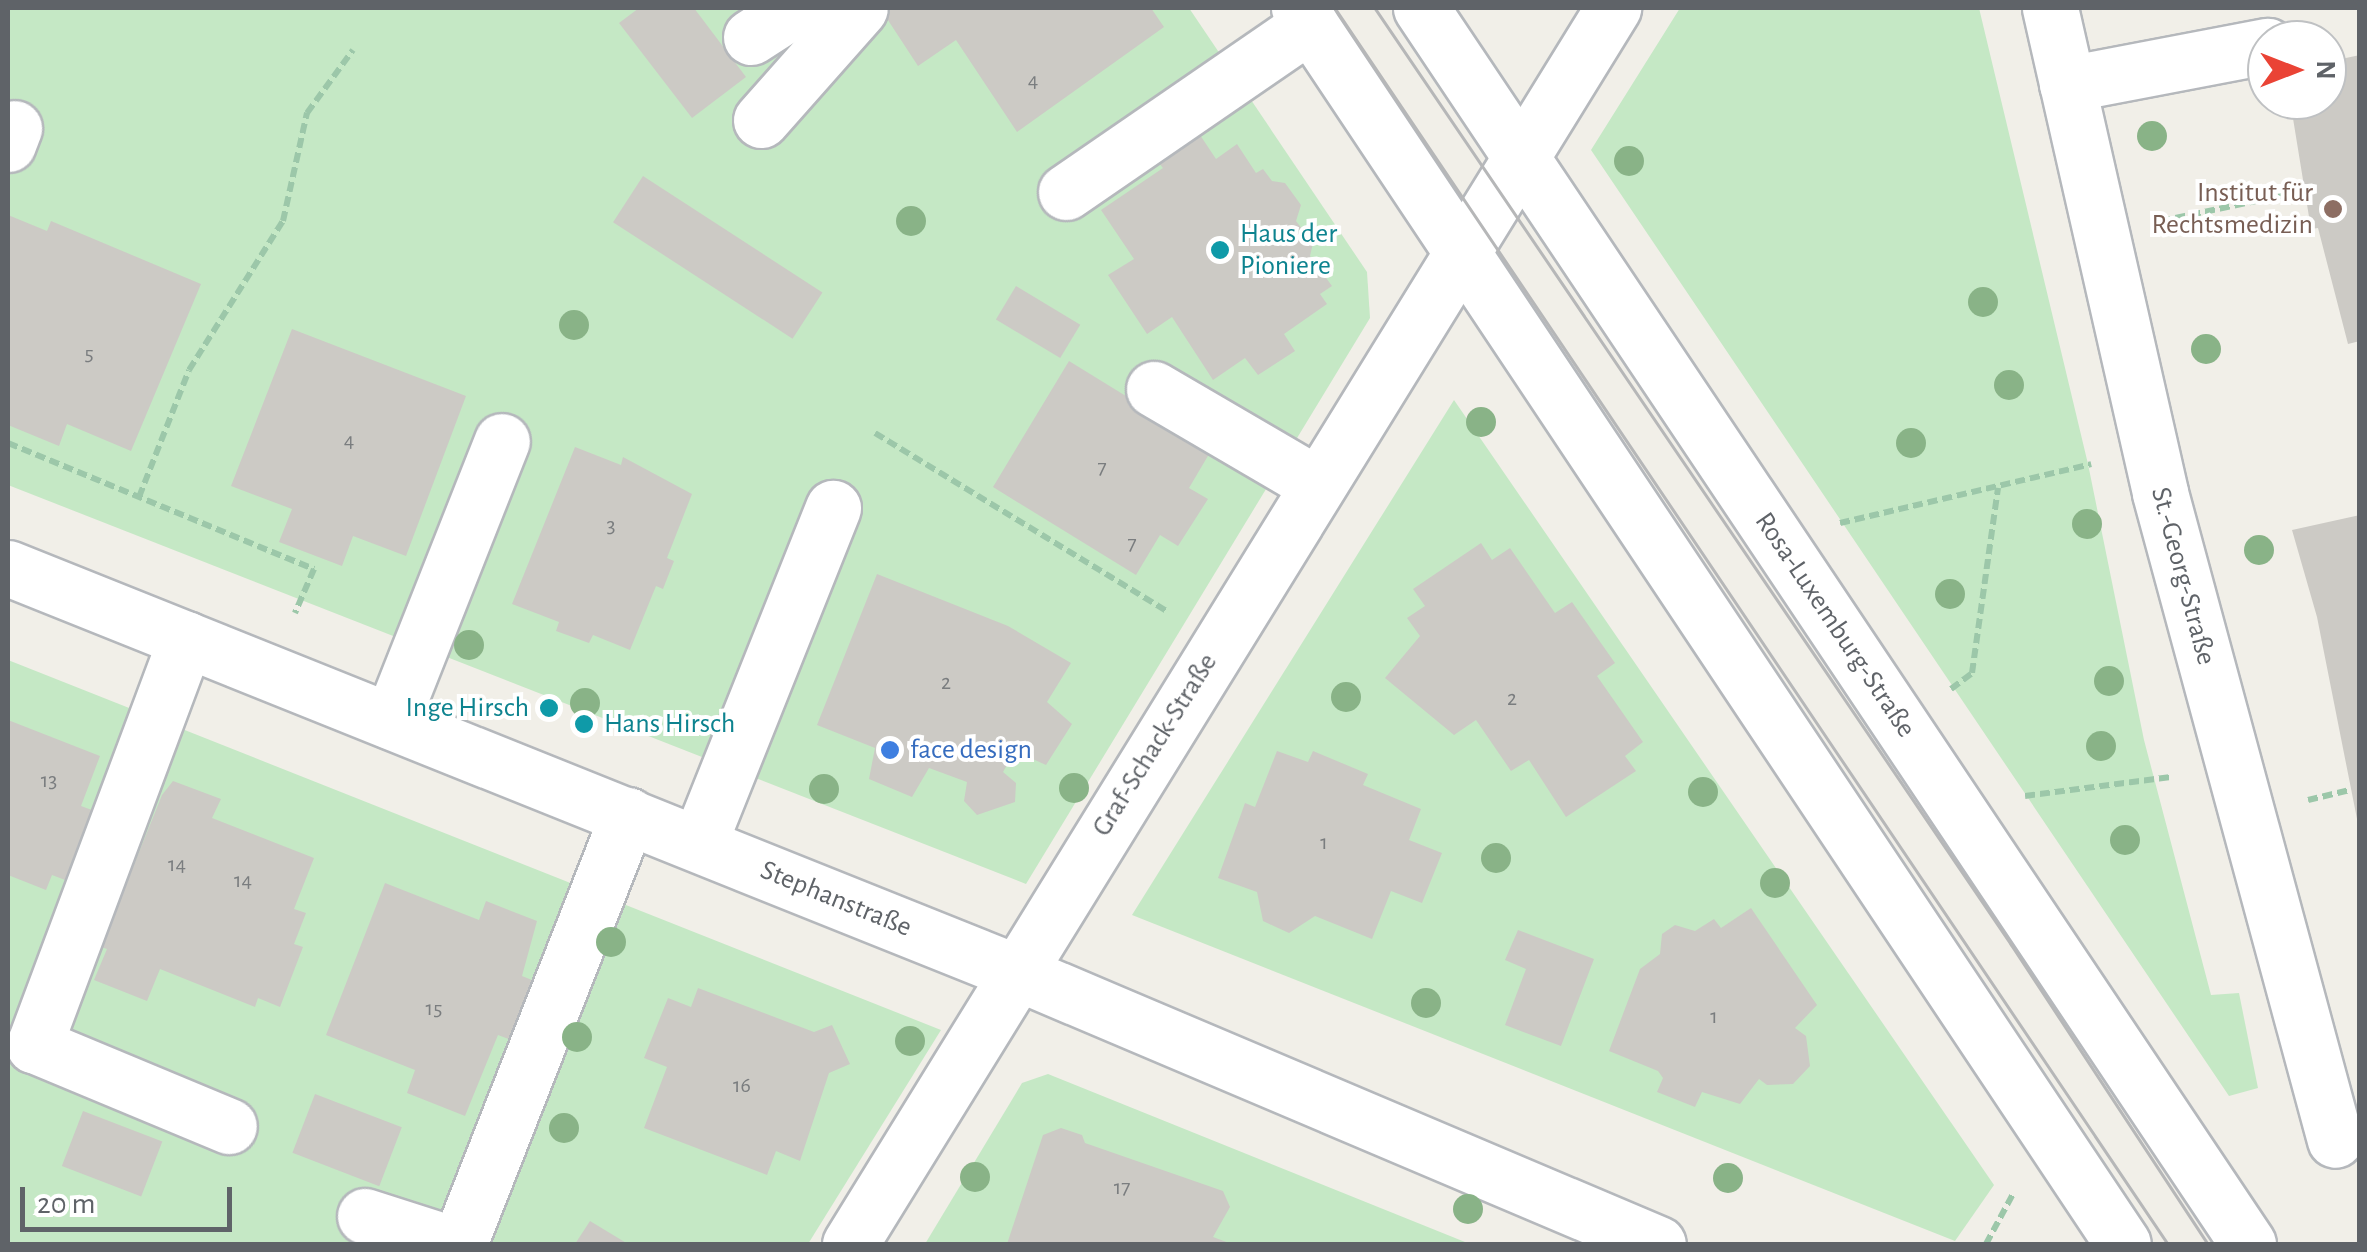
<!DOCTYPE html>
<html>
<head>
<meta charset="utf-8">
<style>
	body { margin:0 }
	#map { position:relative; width:2367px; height:1252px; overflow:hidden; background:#f1efe8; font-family:"Alegreya Sans",sans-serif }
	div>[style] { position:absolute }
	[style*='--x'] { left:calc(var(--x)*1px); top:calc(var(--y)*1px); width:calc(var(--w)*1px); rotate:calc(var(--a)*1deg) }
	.green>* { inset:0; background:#c5e8c5 }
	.building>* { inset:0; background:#cccac5; transform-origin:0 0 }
	.path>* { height:6px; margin-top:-3px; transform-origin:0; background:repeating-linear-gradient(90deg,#9cc7a9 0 10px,transparent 0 15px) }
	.roads { filter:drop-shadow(2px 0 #b5b8bc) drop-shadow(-2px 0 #b5b8bc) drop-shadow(0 2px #b5b8bc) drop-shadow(0 -2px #b5b8bc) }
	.minor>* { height:55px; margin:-27.5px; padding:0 27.5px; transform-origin:27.5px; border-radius:27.5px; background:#fff }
	.tram>* { height:2.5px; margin:-1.25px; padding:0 1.25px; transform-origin:1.25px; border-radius:1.25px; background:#b6b7b8 }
	.trees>* { width:30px; height:30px; margin:-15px; border-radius:50%; background:#89b387 }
	.dots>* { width:28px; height:28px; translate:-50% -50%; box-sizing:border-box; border:5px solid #fff; border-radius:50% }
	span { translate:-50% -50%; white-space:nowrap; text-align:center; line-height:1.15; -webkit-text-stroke:8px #fff; paint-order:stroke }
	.number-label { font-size:22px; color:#7a7d7f }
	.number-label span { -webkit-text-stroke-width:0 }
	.education-label { font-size:28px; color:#785e54 }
	.right { translate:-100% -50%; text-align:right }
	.culture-label { font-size:28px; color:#0d838f }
	.left { translate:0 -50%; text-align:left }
	.street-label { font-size:28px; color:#5f6368 }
	.shop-label { font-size:28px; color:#366cbe }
	.frame { position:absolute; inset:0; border:10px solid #5f6368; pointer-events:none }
	.north { position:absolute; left:2247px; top:20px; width:100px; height:100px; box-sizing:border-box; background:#fff; border:2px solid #bfc1c3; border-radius:50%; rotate:90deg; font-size:28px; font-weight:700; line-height:40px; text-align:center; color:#5f6368 }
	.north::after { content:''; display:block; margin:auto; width:35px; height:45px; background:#ea4335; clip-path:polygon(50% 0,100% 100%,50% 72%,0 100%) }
	.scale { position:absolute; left:20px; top:1187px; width:212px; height:45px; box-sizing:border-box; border:5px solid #5f6368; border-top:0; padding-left:12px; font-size:30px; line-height:35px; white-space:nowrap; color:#5f6368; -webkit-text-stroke:8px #fff; paint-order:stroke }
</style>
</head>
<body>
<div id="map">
	<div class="green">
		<i style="clip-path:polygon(8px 8px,1189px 8px,1367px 272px,1370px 318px,1026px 884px,8px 485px)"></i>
		<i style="clip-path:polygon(1680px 8px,1979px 8px,2088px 464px,2144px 740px,2211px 995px,2239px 993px,2258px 1088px,2229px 1096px,1591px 150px)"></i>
		<i style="clip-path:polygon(1454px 400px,1994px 1185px,1955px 1241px,1132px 915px)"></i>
		<i style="clip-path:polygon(8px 660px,941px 1030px,808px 1244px,8px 1244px)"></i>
		<i style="clip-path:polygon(1048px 1074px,1470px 1244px,925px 1244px,1022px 1083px)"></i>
	</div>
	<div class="building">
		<i style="clip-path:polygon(639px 8px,694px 8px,746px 77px,692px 118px,619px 23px)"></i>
		<i style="clip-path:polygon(888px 8px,1151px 8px,1164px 27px,1017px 132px,956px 40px,918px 66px,882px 11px)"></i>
		<i style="clip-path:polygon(2360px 55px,2360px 341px,2348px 344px,2318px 228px,2311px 229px,2290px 100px,2327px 100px,2327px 62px)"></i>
		<i style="clip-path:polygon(1196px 129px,1216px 159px,1237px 144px,1256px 173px,1263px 169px,1272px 181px,1285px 183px,1301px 205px,1296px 221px,1313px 243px,1310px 256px,1332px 286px,1320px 294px,1327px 304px,1284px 334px,1295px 351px,1258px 375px,1245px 358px,1213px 380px,1172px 317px,1147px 334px,1108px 275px,1134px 259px,1101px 210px,1163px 168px,1154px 157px)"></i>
		<i style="left:643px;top:176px;width:214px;height:55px;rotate:33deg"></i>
		<i style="clip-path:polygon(8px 215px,47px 231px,51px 221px,201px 284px,131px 451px,67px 424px,59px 446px,8px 425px)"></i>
		<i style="left:1016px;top:286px;width:75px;height:39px;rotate:31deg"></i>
		<i style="clip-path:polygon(292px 329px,466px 396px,406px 556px,353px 536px,342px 566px,279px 542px,292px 509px,231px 486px)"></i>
		<i style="clip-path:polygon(1069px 361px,1212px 449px,1189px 488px,1208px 499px,1178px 546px,1160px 535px,1136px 575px,993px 487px)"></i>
		<i style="clip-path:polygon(575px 447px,621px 465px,623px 457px,692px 494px,667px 558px,674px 561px,663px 589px,656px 586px,630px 650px,593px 635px,589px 643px,556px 631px,559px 622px,512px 604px)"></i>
		<i style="clip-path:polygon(2360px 515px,2360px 824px,2358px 824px,2317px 617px,2292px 530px)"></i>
		<i style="clip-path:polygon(1481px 543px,1492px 560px,1510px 548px,1555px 613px,1572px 602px,1615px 663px,1597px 676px,1643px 742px,1625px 756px,1636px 771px,1566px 817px,1529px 760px,1511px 771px,1476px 720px,1454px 735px,1385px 678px,1420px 636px,1407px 618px,1425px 606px,1413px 589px)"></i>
		<i style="clip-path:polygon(877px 574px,1008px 626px,1071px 663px,1047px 702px,1072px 724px,1046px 765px,1015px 751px,1003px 772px,1016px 783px,1015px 802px,977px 815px,964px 801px,967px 782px,929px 768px,912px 797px,869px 779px,875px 748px,817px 725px)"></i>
		<i style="clip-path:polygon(8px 720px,100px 756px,81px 806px,100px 813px,73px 883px,52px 875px,46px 890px,8px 875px)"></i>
		<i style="clip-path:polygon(1277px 751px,1308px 762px,1313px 751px,1368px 774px,1363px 785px,1421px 809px,1409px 840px,1442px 853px,1422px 903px,1391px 891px,1372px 939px,1315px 916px,1289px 933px,1263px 921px,1257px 892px,1218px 878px,1245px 803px,1255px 807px)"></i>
		<i style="clip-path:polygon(173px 781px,221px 799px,212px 818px,314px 858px,294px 909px,306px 913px,294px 944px,303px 947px,280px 1007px,258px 998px,255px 1007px,160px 969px,147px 1001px,94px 980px,107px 949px,101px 947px,162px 795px)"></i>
		<i style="clip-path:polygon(385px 883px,479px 920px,486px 901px,537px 921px,522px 976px,542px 984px,519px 1043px,498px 1035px,465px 1116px,407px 1093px,415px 1070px,326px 1035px)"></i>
		<i style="clip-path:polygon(1751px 908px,1817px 1005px,1795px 1028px,1806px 1036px,1810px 1066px,1793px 1084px,1767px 1085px,1759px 1079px,1740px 1104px,1702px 1092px,1695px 1107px,1657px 1092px,1663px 1078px,1658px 1071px,1609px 1051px,1640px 969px,1660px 954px,1662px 934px,1675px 925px,1695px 931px,1714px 919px,1721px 928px)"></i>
		<i style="clip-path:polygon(1518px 930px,1594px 959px,1561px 1046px,1505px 1025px,1526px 969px,1505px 960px)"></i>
		<i style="clip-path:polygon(698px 988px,814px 1032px,832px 1025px,850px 1064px,829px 1073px,800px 1161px,776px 1151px,767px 1175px,644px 1128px,667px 1067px,644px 1058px,668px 998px,691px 1007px)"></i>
		<i style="left:315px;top:1094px;width:93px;height:63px;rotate:21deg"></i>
		<i style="left:83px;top:1111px;width:85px;height:59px;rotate:21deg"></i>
		<i style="clip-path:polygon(1061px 1128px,1082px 1135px,1085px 1143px,1223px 1191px,1230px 1207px,1213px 1237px,1232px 1244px,1007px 1244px,1043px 1135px)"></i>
		<i style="clip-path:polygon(590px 1221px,628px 1244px,575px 1244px)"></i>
	</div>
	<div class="path">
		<i style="--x:2161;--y:221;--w:145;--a:-11.9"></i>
		<i style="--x:875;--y:433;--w:343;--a:31.4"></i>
		<i style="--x:8;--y:443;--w:331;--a:22.4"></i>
		<i style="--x:314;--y:569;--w:48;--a:113.4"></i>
		<i style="--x:139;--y:497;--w:136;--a:-68.5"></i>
		<i style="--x:189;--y:370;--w:176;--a:-57.8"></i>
		<i style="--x:283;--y:221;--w:111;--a:-77.5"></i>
		<i style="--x:307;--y:113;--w:78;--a:-53.9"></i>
		<i style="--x:1840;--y:523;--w:258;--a:-13.2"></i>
		<i style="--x:1951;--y:689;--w:26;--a:-37"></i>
		<i style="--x:1972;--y:673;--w:187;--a:-82"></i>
		<i style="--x:2025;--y:796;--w:147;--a:-7.4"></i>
		<i style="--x:2308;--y:800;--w:43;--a:-13.4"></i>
		<i style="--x:1986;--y:1244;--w:59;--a:-61.7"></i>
	</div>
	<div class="roads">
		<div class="minor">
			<i style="--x:1299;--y:8;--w:1485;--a:56.31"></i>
			<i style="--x:1421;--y:8;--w:1487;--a:56.21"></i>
			<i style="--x:2050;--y:8;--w:497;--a:77.2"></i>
			<i style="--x:2160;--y:493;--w:670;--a:74.86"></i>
			<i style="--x:751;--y:37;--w:54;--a:-32.8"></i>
			<i style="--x:2067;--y:84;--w:204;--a:-10.8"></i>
			<i style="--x:761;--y:120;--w:149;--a:-48.5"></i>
			<i style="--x:8;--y:144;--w:17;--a:-69"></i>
			<i style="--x:1066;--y:192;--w:296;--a:-34.5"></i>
			<i style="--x:1154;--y:389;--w:186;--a:30.3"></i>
			<i style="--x:8;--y:568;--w:1086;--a:21.84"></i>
			<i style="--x:1016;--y:972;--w:697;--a:22.96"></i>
			<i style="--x:186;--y:639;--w:434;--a:110.5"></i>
			<i style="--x:34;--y:1045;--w:211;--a:22.6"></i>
			<i style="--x:391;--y:721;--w:301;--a:-68.4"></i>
			<i style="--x:699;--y:843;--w:361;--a:-68.2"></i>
			<i style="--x:365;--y:1216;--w:91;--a:17.8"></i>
			<i style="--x:459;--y:1244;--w:461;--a:-68.5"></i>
			<i style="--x:850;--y:1244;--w:1453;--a:-58.31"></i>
		</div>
	</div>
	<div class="tram">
		<i style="--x:1335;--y:8;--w:1490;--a:56.02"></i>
		<i style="--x:1375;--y:8;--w:1132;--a:55.8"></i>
		<i style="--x:2011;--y:944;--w:359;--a:56.7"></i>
	</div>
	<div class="trees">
		<i style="left:2152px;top:136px"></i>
		<i style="left:1629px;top:161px"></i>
		<i style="left:911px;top:221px"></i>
		<i style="left:1983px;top:302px"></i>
		<i style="left:574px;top:325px"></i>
		<i style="left:2206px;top:349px"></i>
		<i style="left:2009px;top:385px"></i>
		<i style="left:1481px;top:422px"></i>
		<i style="left:1911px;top:443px"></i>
		<i style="left:2087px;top:524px"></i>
		<i style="left:2259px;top:550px"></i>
		<i style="left:1950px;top:594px"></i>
		<i style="left:469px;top:645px"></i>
		<i style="left:2109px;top:681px"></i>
		<i style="left:1346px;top:697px"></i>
		<i style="left:585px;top:703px"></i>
		<i style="left:2101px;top:746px"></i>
		<i style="left:1074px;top:788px"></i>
		<i style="left:824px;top:789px"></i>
		<i style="left:1703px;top:792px"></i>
		<i style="left:2125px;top:840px"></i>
		<i style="left:1496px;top:858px"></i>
		<i style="left:1775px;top:883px"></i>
		<i style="left:611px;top:942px"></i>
		<i style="left:1426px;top:1003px"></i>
		<i style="left:577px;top:1037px"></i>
		<i style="left:910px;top:1041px"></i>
		<i style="left:564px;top:1128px"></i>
		<i style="left:975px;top:1177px"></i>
		<i style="left:1728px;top:1178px"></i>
		<i style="left:1468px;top:1209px"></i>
	</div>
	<div class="dots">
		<i style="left:2333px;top:209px;background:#8d6e63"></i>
		<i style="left:1220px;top:250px;background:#0f9aa8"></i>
		<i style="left:549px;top:708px;background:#0f9aa8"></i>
		<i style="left:584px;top:724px;background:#0f9aa8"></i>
		<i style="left:890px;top:750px;background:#3f7fe0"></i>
	</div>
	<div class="number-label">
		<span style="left:1033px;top:81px">4</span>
		<span style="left:89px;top:354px">5</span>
		<span style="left:349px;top:441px">4</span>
		<span style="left:1102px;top:468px">7</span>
		<span style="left:611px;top:526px">3</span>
		<span style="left:1132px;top:544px">7</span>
		<span style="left:946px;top:683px">2</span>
		<span style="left:1512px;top:699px">2</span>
		<span style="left:49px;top:781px">13</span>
		<span style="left:1324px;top:843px">1</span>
		<span style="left:177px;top:865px">14</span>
		<span style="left:243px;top:881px">14</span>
		<span style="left:434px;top:1009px">15</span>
		<span style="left:1714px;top:1017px">1</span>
		<span style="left:742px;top:1086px">16</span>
		<span style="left:1122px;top:1188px">17</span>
	</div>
	<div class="education-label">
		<span class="right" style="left:2313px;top:209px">Institut für<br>Rechtsmedizin</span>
	</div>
	<div class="culture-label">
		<span class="left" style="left:1240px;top:250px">Haus der<br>Pioniere</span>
		<span class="right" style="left:529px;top:708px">Inge Hirsch</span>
		<span class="left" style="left:604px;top:724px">Hans Hirsch</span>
	</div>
	<div class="street-label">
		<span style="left:2183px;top:576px;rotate:75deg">St.-Georg-Straße</span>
		<span style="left:1835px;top:625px;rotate:56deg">Rosa-Luxemburg-Straße</span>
		<span style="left:1155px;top:745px;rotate:-58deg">Graf-Schack-Straße</span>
		<span style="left:836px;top:899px;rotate:22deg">Stephanstraße</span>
	</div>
	<div class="shop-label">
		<span class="left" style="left:910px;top:750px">face design</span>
	</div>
	<div class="frame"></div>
	<div class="north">N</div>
	<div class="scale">20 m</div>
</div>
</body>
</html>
